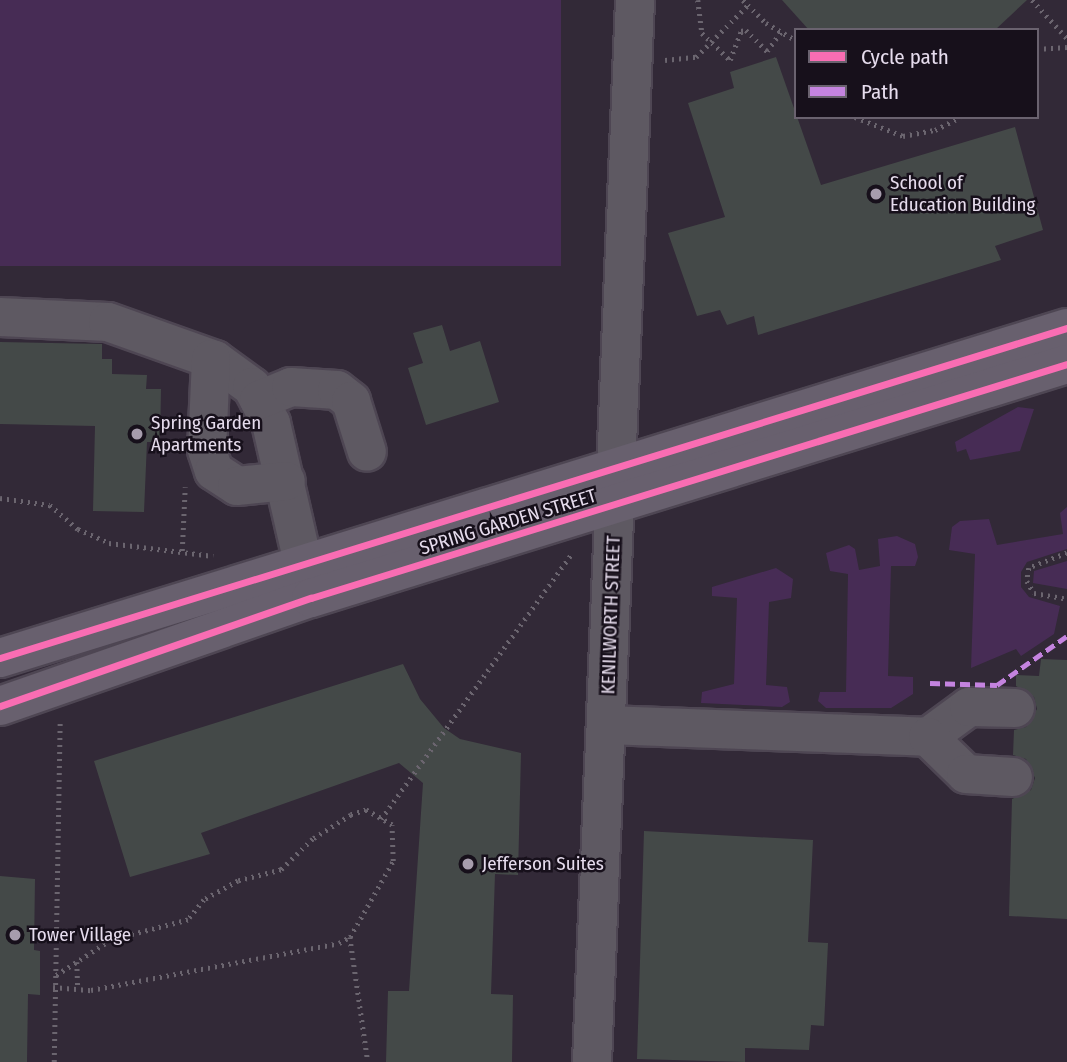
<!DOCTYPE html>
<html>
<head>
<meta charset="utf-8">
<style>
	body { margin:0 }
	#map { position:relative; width:1067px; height:1062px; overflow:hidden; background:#322937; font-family:"Fira Sans Condensed",sans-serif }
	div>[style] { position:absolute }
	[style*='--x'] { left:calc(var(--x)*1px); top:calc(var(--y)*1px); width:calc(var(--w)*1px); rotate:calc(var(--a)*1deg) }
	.green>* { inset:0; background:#472c55; transform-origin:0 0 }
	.building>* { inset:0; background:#444948 }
	.path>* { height:4.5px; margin-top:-2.25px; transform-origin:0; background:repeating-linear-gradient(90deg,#6b656f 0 2px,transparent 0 7px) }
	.roads { filter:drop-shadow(2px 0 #4e4653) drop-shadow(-2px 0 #4e4653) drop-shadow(0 2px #4e4653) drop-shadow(0 -2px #4e4653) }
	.minor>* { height:38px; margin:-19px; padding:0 19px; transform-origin:19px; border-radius:19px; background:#5e5962 }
	.major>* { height:38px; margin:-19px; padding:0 19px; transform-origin:19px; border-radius:19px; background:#68606e }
	.quiet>* { height:5px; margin-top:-2.5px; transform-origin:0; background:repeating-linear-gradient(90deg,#c483df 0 10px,transparent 0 15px) }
	.cycleway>* { height:7px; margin:-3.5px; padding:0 3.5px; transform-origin:3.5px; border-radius:3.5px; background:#f96db3 }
	.dots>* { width:19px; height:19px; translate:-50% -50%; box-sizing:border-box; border:4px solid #17101b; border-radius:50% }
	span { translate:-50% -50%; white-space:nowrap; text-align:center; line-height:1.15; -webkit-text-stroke:5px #17101b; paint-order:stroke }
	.poi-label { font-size:19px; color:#e6dced }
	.left { translate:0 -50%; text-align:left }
	.street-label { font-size:19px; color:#e6dced }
	.legend { position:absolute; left:794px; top:28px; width:245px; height:91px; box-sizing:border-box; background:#17101b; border:2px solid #6a626f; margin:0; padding:9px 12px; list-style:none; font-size:21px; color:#e6dced }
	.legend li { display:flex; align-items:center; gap:14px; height:35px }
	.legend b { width:35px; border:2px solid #6a626f }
</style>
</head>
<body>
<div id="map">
	<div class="green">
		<i style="left:0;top:0;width:561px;height:266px"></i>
		<i style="clip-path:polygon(1018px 407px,1034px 409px,1020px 451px,970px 460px,966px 449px,957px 452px,955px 442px)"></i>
		<i style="clip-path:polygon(1067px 507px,1067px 549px,1027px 562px,1021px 572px,1021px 587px,1029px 597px,1060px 606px,1054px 634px,1021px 656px,1016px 649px,971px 668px,975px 554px,949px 550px,952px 527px,960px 521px,989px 519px,997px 545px,1063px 534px,1060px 513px)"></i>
		<i style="clip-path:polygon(897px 536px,915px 544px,918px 557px,915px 566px,891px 566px,888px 676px,913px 677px,913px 694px,891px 708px,826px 708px,818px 701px,820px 692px,846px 692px,848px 574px,830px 571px,826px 553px,849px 545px,855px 549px,859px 570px,880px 566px,878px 539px)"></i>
		<i style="clip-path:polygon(1067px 561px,1067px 589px,1033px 583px,1034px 571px)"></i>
		<i style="clip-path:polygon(776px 568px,793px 579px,791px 598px,769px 602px,766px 685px,787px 687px,790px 702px,782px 707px,701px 703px,702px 692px,734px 684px,737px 598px,712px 596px,712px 587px)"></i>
	</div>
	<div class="building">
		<i style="clip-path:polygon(782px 0,1027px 0,995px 30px,809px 30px)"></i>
		<i style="clip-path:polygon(776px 57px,821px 185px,1015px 127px,1043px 230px,995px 246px,1001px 260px,758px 335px,754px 316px,727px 325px,720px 310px,697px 316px,668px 233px,725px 217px,688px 103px,734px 88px,730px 72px)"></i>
		<i style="clip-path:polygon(442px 325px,450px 351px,480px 341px,499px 402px,426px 425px,408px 368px,423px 363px,413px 333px)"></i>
		<i style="clip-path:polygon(0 342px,102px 344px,102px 359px,112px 359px,112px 374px,147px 375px,146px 389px,161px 389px,160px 442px,147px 442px,144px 512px,93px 511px,95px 426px,0 424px)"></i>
		<i style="clip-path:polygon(1041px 659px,1067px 660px,1067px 919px,1009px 916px,1012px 799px,1031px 790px,1035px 778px,1026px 759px,1013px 755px,1014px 730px,1026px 727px,1037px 709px,1034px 697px,1016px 686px,1016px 675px,1039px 676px)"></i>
		<i style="clip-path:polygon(403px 664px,420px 699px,444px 728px,460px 739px,521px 753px,518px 875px,495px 874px,491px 994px,513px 995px,512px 1062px,386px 1062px,388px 991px,409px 991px,423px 783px,399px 763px,201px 833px,210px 854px,130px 877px,94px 761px)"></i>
		<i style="clip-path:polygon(644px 831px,813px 840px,808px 942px,828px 943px,824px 1026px,811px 1025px,809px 1050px,745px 1048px,745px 1062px,637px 1059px)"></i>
		<i style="clip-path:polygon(0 876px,35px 879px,34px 950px,40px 951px,40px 995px,28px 994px,27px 1062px,0 1062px)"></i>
	</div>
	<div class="path">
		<i style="--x:698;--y:0;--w:33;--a:83"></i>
		<i style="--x:702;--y:33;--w:39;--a:44"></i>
		<i style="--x:730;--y:60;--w:31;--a:-69"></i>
		<i style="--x:741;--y:31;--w:5;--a:-11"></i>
		<i style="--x:746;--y:30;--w:30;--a:45"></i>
		<i style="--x:767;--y:51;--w:24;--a:-54"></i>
		<i style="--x:743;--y:0;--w:33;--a:45"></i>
		<i style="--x:766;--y:23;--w:34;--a:30"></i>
		<i style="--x:1032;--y:0;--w:52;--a:47.4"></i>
		<i style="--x:1037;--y:49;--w:30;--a:-4"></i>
		<i style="--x:665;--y:60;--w:31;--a:-6"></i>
		<i style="--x:696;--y:57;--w:74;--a:-45"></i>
		<i style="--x:855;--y:117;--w:52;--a:21.6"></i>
		<i style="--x:903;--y:136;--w:33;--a:-11"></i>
		<i style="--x:935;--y:130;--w:28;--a:-27"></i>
		<i style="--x:0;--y:498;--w:50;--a:8"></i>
		<i style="--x:50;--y:505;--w:37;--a:41"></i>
		<i style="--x:78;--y:529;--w:34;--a:24"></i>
		<i style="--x:109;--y:543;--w:105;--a:7.1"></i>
		<i style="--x:182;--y:551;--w:64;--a:-87.3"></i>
		<i style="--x:1067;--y:553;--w:41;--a:158.5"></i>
		<i style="--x:1029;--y:568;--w:13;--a:99"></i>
		<i style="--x:1027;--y:581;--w:14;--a:60"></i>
		<i style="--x:1034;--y:593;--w:34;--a:10"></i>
		<i style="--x:381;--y:819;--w:327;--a:-54.3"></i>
		<i style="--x:350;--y:937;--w:126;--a:81.8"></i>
		<i style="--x:77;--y:962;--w:27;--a:88"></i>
		<i style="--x:53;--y:987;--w:38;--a:5"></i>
		<i style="--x:91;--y:990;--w:252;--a:-10.7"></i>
		<i style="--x:339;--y:943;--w:13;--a:-29"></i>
		<i style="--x:350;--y:937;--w:87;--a:-60.5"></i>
		<i style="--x:393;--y:861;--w:36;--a:-92"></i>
		<i style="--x:392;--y:825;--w:30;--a:-150"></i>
		<i style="--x:366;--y:810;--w:16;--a:162"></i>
		<i style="--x:351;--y:815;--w:45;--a:147.7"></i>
		<i style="--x:313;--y:839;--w:45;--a:135.9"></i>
		<i style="--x:281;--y:870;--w:44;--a:165.7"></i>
		<i style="--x:238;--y:881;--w:39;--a:151"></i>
		<i style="--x:204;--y:900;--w:26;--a:129"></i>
		<i style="--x:188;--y:920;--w:80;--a:165.4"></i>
		<i style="--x:111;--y:940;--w:68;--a:147"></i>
		<i style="--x:54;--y:1062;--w:342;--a:-89"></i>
	</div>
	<div class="roads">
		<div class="minor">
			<i style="--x:0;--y:317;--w:108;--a:2.7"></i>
			<i style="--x:108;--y:322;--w:114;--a:19.6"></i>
			<i style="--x:215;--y:360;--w:46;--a:36.1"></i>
			<i style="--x:252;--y:387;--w:41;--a:62.2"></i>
			<i style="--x:271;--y:423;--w:179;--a:77.1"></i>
			<i style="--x:211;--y:359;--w:91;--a:92.5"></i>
			<i style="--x:207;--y:450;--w:22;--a:72"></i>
			<i style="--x:214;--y:471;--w:27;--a:33"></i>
			<i style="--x:237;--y:486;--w:49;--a:-5.8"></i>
			<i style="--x:259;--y:400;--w:35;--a:-22"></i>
			<i style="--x:291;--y:387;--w:46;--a:3.7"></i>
			<i style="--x:337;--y:390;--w:18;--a:38"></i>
			<i style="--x:351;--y:401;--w:53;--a:72.6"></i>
			<i style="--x:606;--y:725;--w:322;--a:2.1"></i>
			<i style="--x:928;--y:737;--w:51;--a:-36.2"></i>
			<i style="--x:969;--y:707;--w:46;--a:1.2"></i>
			<i style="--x:928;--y:737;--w:53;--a:44.2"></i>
			<i style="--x:966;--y:774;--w:47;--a:3.7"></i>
			<i style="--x:592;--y:1062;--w:1063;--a:-87.68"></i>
		</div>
		<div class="major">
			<i style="--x:0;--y:658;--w:1117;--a:-17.19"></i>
			<i style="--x:0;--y:706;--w:329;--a:-19.2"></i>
			<i style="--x:311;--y:598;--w:791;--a:-17.2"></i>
		</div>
	</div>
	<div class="quiet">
		<i style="--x:930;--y:683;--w:67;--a:1.7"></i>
		<i style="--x:997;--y:685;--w:85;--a:-35"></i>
	</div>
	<div class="cycleway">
		<i style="--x:0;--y:658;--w:1117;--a:-17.19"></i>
		<i style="--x:0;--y:706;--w:329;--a:-19.2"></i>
		<i style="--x:311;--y:598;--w:791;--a:-17.2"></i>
	</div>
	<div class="dots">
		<i style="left:876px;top:194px;background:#a79dad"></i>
		<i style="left:137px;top:434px;background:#a79dad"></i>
		<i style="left:468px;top:864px;background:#a79dad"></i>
		<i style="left:15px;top:935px;background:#a79dad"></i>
	</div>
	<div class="poi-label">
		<span class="left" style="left:890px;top:194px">School of<br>Education Building</span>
		<span class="left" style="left:151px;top:434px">Spring Garden<br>Apartments</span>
		<span class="left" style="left:482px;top:864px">Jefferson Suites</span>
		<span class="left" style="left:29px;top:935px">Tower Village</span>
	</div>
	<div class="street-label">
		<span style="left:508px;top:522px;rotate:-17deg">SPRING GARDEN STREET</span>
		<span style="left:611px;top:615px;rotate:-88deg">KENILWORTH STREET</span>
	</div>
	<ul class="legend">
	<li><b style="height:9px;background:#f96db3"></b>Cycle path</li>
	<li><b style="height:9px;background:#c483df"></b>Path</li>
	</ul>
</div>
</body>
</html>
